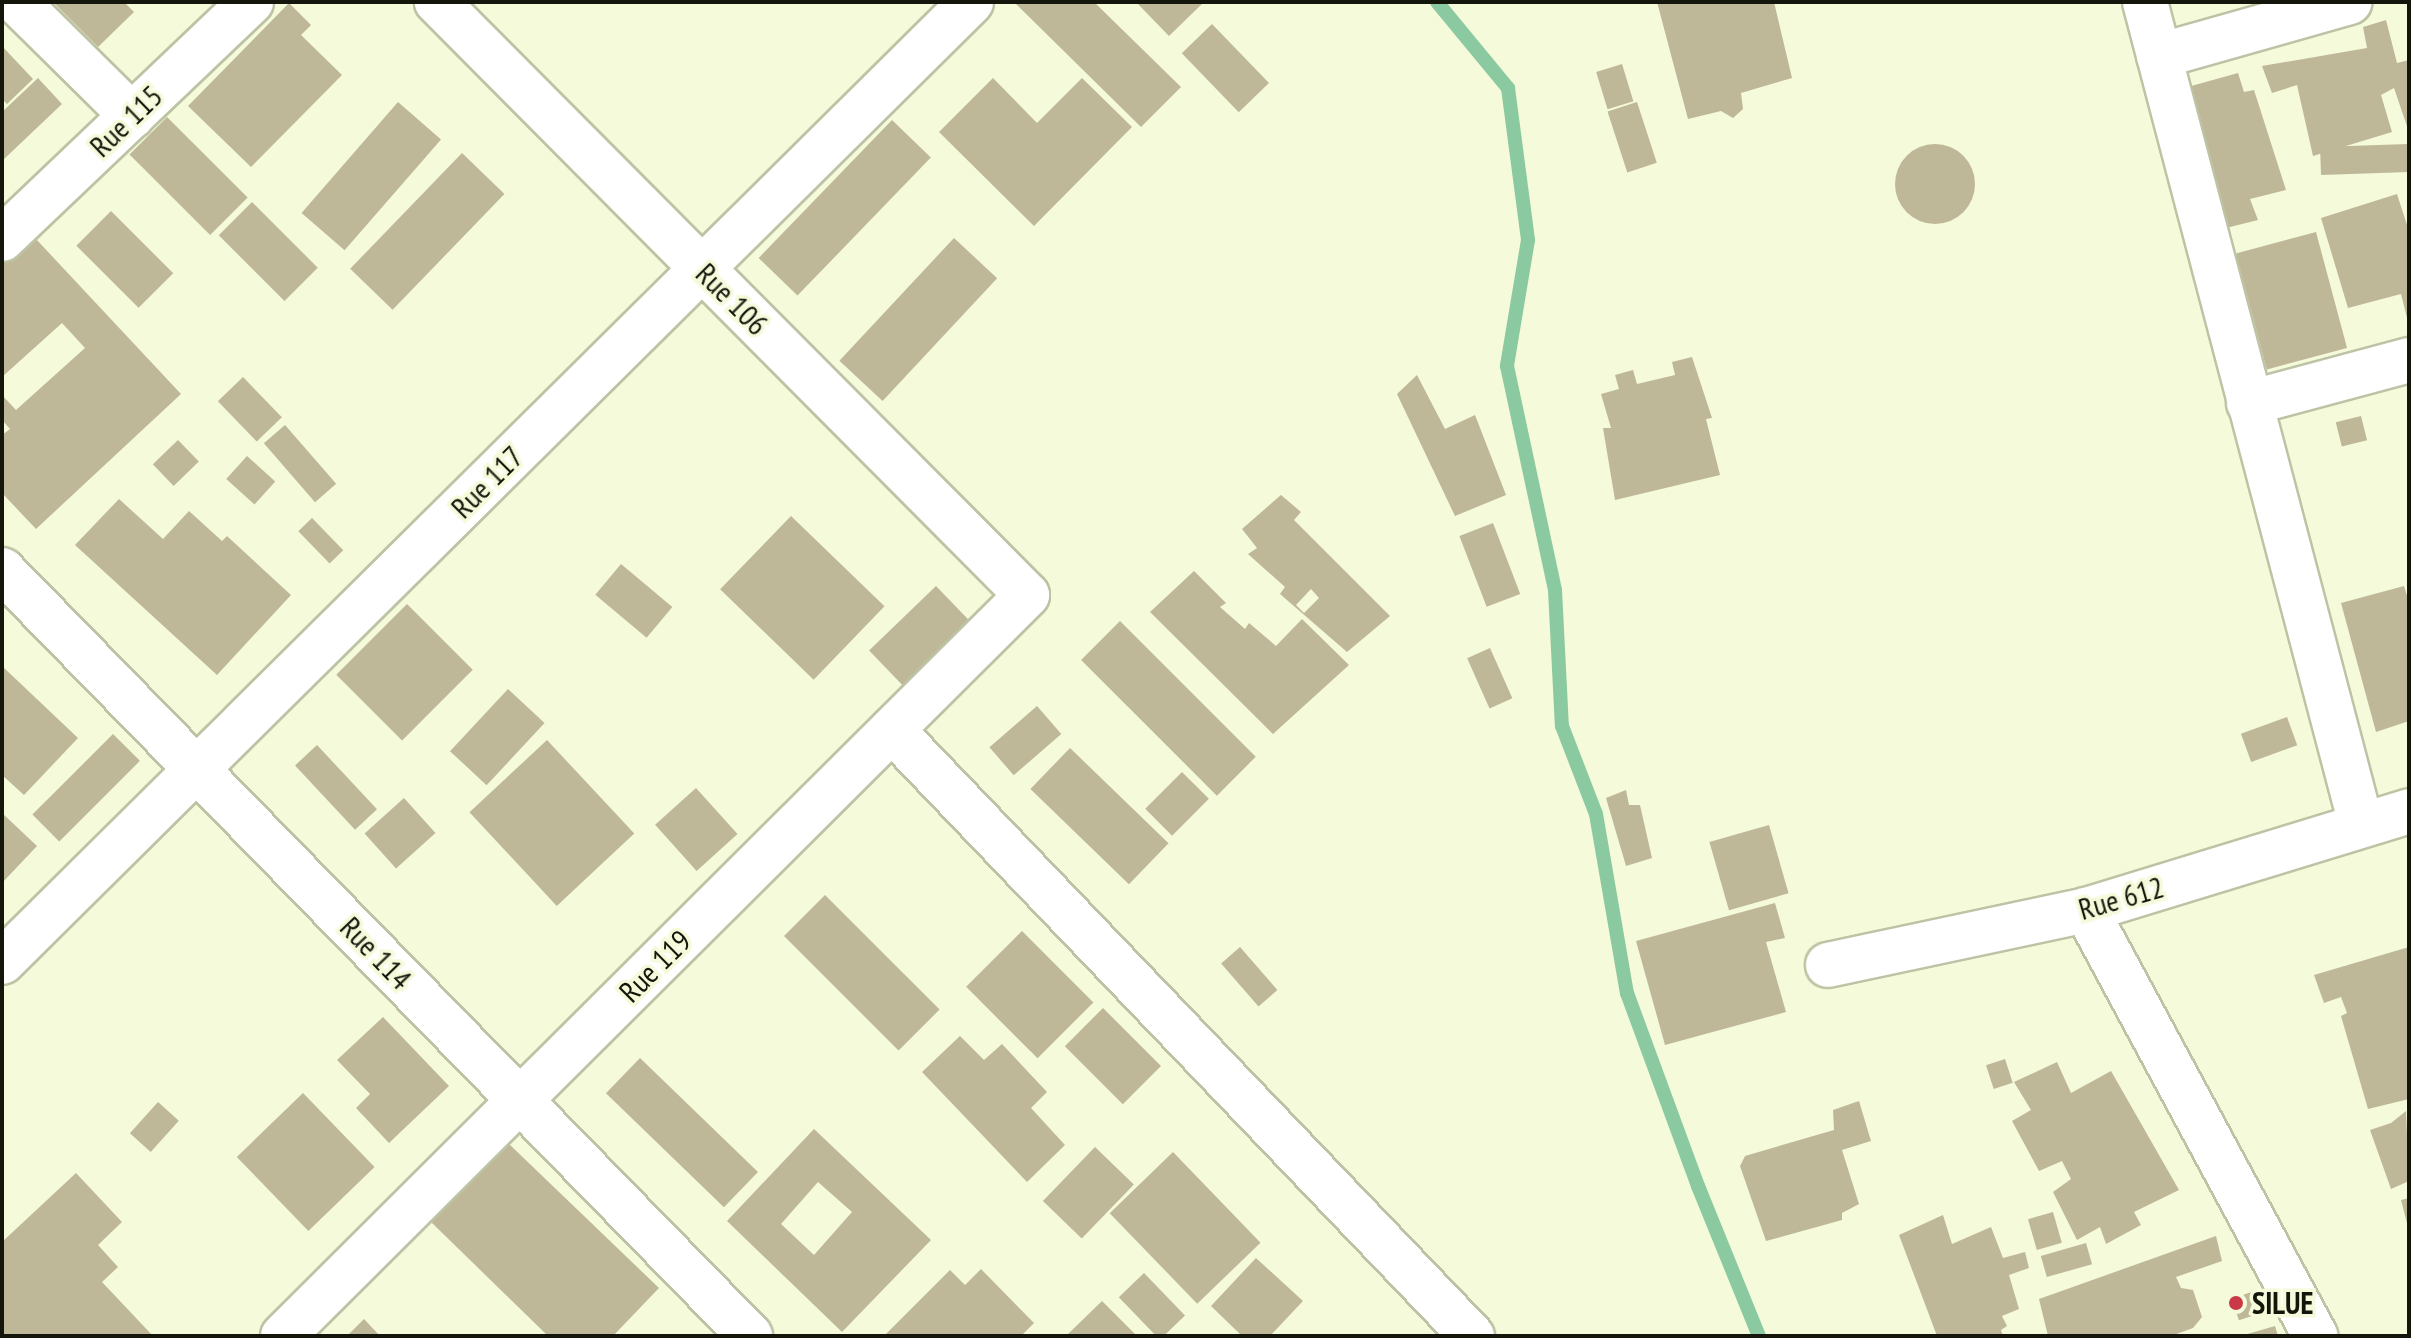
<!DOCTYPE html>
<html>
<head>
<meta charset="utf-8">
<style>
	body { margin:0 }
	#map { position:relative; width:2411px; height:1338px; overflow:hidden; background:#f4fada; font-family:"PT Sans Narrow",sans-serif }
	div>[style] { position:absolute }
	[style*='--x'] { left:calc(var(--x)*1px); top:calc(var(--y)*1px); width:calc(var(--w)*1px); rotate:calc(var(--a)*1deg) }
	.stream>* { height:14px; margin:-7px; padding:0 7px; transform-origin:7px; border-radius:7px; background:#8bcaa0 }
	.building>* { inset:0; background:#beb899; transform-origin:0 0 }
	.round { border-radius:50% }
	.roads { filter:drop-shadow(2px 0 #bdc3a4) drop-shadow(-2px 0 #bdc3a4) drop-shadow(0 2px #bdc3a4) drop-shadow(0 -2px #bdc3a4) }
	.minor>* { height:44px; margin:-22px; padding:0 22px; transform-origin:22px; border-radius:22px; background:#fff }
	.dots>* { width:22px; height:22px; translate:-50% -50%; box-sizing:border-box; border:4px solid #f4fada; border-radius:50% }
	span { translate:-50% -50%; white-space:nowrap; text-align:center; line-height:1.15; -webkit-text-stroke:7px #f4fada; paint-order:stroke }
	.street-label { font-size:30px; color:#14160b }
	.poi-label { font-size:30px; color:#14160b; font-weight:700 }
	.left { translate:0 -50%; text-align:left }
	.frame { position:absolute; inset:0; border:4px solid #14160b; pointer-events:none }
</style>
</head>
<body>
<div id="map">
	<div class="stream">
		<i style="--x:1437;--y:2;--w:112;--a:50.5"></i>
		<i style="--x:1508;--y:88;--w:153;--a:82.5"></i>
		<i style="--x:1528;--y:240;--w:128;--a:99.5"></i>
		<i style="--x:1507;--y:366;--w:229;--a:77.9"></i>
		<i style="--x:1555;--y:590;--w:136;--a:87.1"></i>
		<i style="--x:1562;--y:726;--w:94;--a:68.9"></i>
		<i style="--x:1596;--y:814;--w:182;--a:80.2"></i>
		<i style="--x:1627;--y:993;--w:206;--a:69.8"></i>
		<i style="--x:1698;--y:1186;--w:162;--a:67.9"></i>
	</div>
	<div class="building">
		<i style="clip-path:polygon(53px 2px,124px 2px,134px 12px,98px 47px)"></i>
		<i style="clip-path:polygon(1014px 2px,1094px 2px,1181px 87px,1141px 127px)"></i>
		<i style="clip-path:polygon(1136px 2px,1204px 2px,1169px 36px)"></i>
		<i style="clip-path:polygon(1657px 2px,1774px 2px,1792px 78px,1741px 93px,1743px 109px,1733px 118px,1721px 111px,1688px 119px)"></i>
		<i style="clip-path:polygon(289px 3px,311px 25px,301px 35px,342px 75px,251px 167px,188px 106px)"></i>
		<i style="clip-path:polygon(2386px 20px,2397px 63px,2409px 60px,2409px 132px,2394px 88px,2381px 95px,2392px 132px,2313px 156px,2297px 85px,2272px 93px,2262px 66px,2367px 48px,2363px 27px)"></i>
		<i style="left:1212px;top:24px;width:82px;height:42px;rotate:46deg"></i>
		<i style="clip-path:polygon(2px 46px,33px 79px,7px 104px,2px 99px)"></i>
		<i style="left:1622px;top:64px;width:39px;height:27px;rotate:73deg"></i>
		<i style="clip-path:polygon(2238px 73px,2244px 92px,2254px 90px,2286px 190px,2250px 199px,2258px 220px,2222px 229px,2184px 88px)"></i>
		<i style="clip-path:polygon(38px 78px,62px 104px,2px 161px,2px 112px)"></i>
		<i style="clip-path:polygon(993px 78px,1037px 123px,1082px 78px,1132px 127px,1034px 226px,939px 132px)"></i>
		<i style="left:398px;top:102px;width:57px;height:147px;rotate:41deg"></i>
		<i style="left:1637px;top:102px;width:64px;height:31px;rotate:72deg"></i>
		<i style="left:167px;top:117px;width:114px;height:53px;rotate:45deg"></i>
		<i style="left:892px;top:120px;width:54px;height:192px;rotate:44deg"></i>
		<i class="round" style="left:1895px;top:144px;width:80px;height:80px"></i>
		<i style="left:2408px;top:144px;width:28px;height:88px;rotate:88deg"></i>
		<i style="left:462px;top:153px;width:59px;height:161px;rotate:44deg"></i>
		<i style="clip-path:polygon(2397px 194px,2409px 231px,2408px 322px,2401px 294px,2348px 308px,2321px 218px)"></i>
		<i style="left:252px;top:202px;width:93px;height:47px;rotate:45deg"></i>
		<i style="left:111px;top:211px;width:88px;height:49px;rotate:45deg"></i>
		<i style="clip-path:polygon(21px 223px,181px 394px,36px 529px,2px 493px,2px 435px,10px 429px,2px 420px,2px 395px,16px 410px,85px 348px,62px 323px,2px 377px,2px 240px)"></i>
		<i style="left:2316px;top:232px;width:120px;height:83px;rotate:75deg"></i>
		<i style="left:954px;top:238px;width:59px;height:168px;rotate:43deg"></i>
		<i style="clip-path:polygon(1692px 357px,1712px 418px,1706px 419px,1720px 475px,1615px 500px,1603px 428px,1611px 428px,1601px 394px,1619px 389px,1615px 375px,1633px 370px,1637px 384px,1675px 375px,1672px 362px)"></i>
		<i style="clip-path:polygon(1417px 375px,1445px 429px,1475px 415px,1506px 495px,1455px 516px,1397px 394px)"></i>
		<i style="left:243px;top:377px;width:56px;height:35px;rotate:46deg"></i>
		<i style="left:2361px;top:416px;width:25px;height:26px;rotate:76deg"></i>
		<i style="left:285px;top:425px;width:78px;height:28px;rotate:49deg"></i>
		<i style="left:178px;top:440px;width:30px;height:35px;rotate:46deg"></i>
		<i style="left:247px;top:456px;width:38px;height:31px;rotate:42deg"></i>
		<i style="clip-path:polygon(evenodd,1281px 495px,1301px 512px,1294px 520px,1390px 616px,1347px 652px,1280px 594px,1285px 587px,1248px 554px,1257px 548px,1242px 529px,1281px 495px,1311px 589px,1319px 598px,1304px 613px,1296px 605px,1311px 589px)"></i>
		<i style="clip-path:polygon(119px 499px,163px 539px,189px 511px,222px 541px,227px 536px,291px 595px,217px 675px,75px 545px)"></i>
		<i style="left:791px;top:516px;width:130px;height:102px;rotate:44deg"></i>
		<i style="left:312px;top:518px;width:45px;height:19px;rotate:46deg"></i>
		<i style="left:1493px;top:523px;width:76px;height:36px;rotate:69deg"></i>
		<i style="left:621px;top:564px;width:67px;height:40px;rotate:40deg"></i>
		<i style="clip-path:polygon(1194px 571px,1226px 603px,1220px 607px,1245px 629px,1249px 623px,1276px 646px,1302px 619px,1349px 665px,1273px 734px,1150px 612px)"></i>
		<i style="left:936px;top:586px;width:52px;height:93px;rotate:46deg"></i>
		<i style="clip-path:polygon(2404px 586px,2409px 602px,2409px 721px,2376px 732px,2341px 603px)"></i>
		<i style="left:407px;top:604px;width:93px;height:100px;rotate:45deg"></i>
		<i style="left:1120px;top:621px;width:192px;height:55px;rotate:45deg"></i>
		<i style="left:1490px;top:648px;width:55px;height:25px;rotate:66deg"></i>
		<i style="clip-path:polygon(2px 666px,78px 738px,24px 795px,2px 775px)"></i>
		<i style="left:508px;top:689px;width:50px;height:85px;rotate:43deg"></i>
		<i style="left:1037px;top:706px;width:37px;height:63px;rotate:49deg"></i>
		<i style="left:2287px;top:717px;width:30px;height:49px;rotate:70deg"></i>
		<i style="left:113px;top:734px;width:38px;height:114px;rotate:45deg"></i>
		<i style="left:547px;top:740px;width:128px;height:106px;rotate:47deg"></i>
		<i style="left:317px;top:745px;width:88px;height:30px;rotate:47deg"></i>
		<i style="left:1070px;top:748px;width:137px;height:57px;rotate:44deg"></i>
		<i style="left:1182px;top:772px;width:38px;height:52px;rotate:45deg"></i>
		<i style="left:696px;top:788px;width:62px;height:55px;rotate:48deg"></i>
		<i style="clip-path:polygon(1626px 790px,1629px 805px,1640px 805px,1652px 858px,1626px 866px,1606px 798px)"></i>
		<i style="left:404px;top:798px;width:47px;height:53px;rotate:48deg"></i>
		<i style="clip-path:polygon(2px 813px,37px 846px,2px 883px)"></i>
		<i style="left:1769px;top:825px;width:71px;height:62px;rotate:74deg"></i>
		<i style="left:825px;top:895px;width:162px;height:58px;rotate:45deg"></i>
		<i style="clip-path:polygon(1775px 903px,1785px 938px,1766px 942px,1786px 1012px,1665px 1045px,1636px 941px)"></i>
		<i style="left:1022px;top:931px;width:101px;height:79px;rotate:45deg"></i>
		<i style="left:1240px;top:947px;width:57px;height:25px;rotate:49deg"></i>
		<i style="clip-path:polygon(2409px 947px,2409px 1099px,2368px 1109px,2341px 1016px,2347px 1013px,2341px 997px,2324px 1003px,2314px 975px)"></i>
		<i style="left:1103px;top:1008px;width:82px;height:54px;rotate:45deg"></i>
		<i style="clip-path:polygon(383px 1017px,449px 1086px,389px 1143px,356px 1108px,370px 1094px,337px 1060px)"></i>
		<i style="clip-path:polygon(960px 1036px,984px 1060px,1002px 1044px,1047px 1092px,1031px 1108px,1065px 1145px,1027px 1182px,922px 1072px)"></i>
		<i style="left:640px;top:1058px;width:164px;height:49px;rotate:44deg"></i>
		<i style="left:2005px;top:1059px;width:25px;height:20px;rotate:72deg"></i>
		<i style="clip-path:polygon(2057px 1062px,2071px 1093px,2111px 1071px,2179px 1190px,2134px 1212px,2141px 1225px,2106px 1244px,2100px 1227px,2077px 1240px,2053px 1192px,2071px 1179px,2062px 1161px,2039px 1171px,2012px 1121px,2031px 1110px,2014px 1082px)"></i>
		<i style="left:303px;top:1093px;width:103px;height:92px;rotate:46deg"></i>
		<i style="clip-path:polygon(1859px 1101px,1871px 1141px,1842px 1150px,1859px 1204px,1842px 1213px,1842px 1220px,1766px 1241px,1740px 1166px,1745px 1156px,1834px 1130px,1833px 1110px)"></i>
		<i style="left:158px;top:1102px;width:28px;height:42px;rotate:42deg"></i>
		<i style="clip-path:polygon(2406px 1111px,2409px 1181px,2391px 1189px,2370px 1130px,2391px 1123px)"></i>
		<i style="clip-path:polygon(evenodd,814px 1129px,931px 1240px,842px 1332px,727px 1221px,814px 1129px,818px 1182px,852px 1212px,814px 1255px,781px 1224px,818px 1182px)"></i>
		<i style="clip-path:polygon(508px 1143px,659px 1288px,613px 1336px,548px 1336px,431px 1222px)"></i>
		<i style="left:1095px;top:1147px;width:54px;height:75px;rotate:44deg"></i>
		<i style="left:1173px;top:1152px;width:126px;height:88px;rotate:46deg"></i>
		<i style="clip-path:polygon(76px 1173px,122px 1222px,98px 1245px,118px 1267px,102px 1282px,153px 1336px,2px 1336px,2px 1242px)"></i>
		<i style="clip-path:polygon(2409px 1198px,2409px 1227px,2408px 1227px,2401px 1200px)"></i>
		<i style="left:2053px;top:1212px;width:32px;height:26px;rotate:74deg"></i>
		<i style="clip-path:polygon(1943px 1215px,1952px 1244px,1991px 1227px,2003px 1258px,2025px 1252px,2029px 1268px,2009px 1275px,2019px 1309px,2002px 1316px,2007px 1326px,2001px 1330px,2003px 1336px,1937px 1336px,1899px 1235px)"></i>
		<i style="clip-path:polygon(2216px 1236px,2222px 1261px,2176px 1277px,2181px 1288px,2193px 1290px,2202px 1317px,2193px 1328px,2171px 1336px,2048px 1336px,2039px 1299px)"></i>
		<i style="left:2086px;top:1243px;width:22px;height:47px;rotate:74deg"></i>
		<i style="clip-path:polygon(1256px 1258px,1303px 1301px,1270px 1336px,1242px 1336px,1211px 1306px)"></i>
		<i style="clip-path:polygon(981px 1269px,1034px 1323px,1021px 1336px,884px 1336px,950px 1270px,965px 1285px)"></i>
		<i style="left:1144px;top:1273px;width:59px;height:35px;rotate:46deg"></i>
		<i style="left:2267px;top:1287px;width:23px;height:37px;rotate:72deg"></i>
		<i style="clip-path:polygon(1102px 1301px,1137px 1336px,1066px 1336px)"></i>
		<i style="clip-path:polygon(364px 1319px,380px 1336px,347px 1336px)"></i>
		<i style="clip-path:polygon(2275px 1326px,2278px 1336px,2244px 1336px,2244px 1335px)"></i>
	</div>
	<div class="roads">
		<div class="minor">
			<i style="--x:17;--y:2;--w:162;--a:44.7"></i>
			<i style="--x:2145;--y:2;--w:850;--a:75.28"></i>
			<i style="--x:2159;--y:56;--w:198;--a:-15.8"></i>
			<i style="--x:2;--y:239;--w:344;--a:-43.6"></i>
			<i style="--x:2249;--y:403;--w:166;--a:-15"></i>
			<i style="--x:2;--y:570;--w:1071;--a:45.68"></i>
			<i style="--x:892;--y:730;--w:839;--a:46.26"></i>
			<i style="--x:2086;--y:910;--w:484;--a:61.7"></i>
			<i style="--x:2;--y:962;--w:1364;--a:-44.73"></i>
			<i style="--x:1828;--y:965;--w:264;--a:-12"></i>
			<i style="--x:2086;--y:910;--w:338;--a:-17"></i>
			<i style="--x:283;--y:1336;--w:1050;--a:-44.88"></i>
			<i style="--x:1027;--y:595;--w:837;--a:-134.85"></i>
		</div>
	</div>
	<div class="dots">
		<i style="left:2236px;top:1303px;background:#c93947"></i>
	</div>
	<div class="street-label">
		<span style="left:126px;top:121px;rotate:-44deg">Rue 115</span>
		<span style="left:732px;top:299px;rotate:45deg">Rue 106</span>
		<span style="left:487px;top:482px;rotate:-45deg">Rue 117</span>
		<span style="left:2121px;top:898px;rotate:-16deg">Rue 612</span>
		<span style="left:376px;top:953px;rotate:46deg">Rue 114</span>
		<span style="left:655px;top:966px;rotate:-45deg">Rue 119</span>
	</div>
	<div class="poi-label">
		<span class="left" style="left:2252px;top:1303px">SILUE</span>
	</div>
	<div class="frame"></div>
</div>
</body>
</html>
